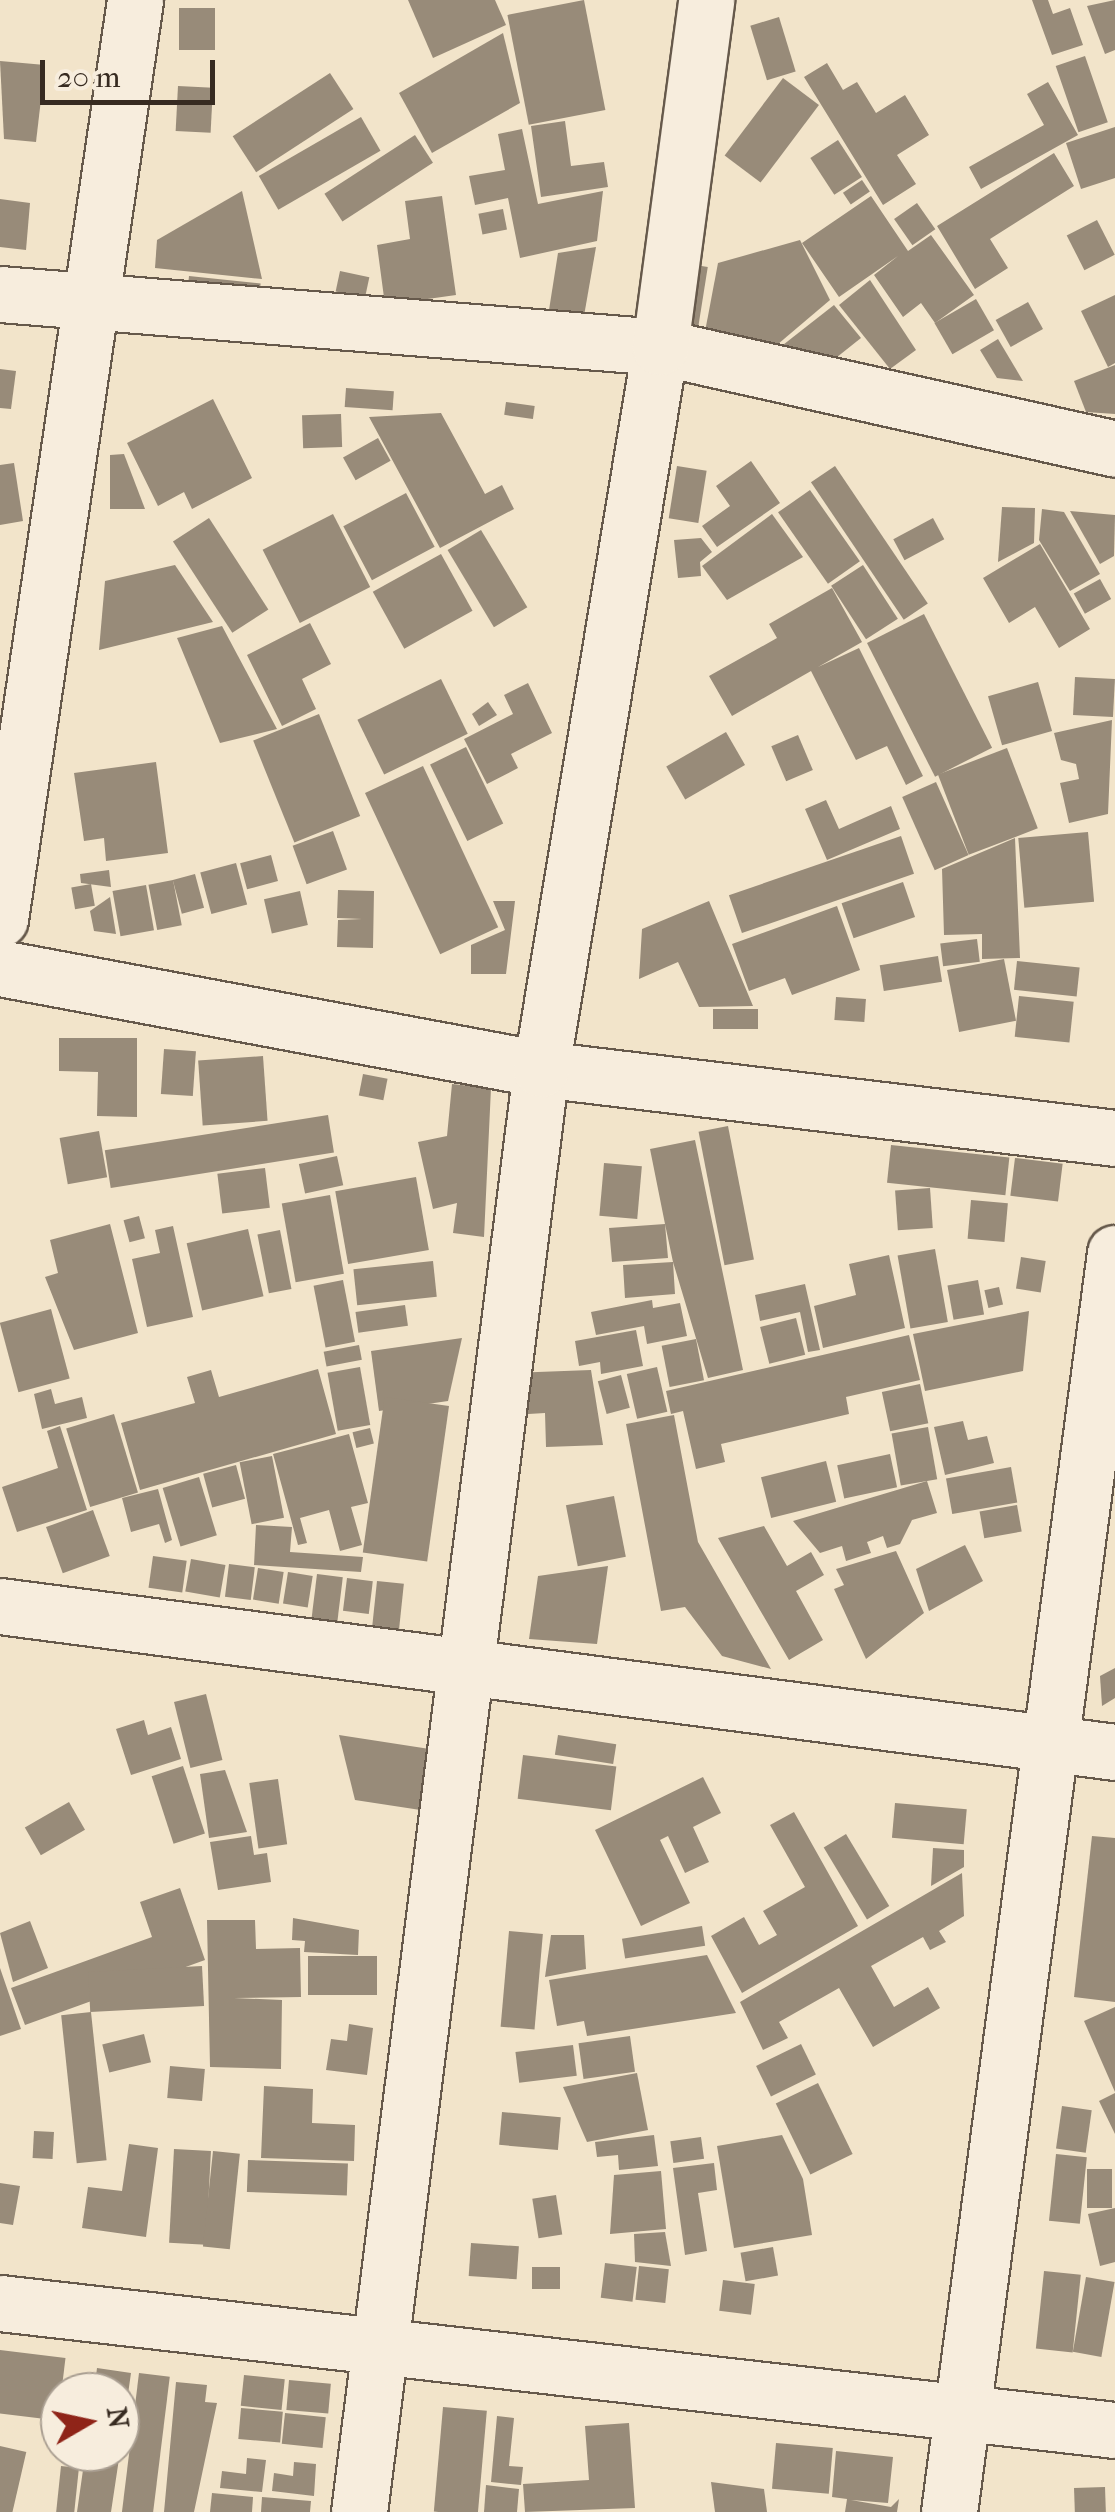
<!DOCTYPE html>
<html>
<head>
<meta charset="utf-8">
<style>
	body { margin:0 }
	#map { position:relative; width:1115px; height:2512px; overflow:hidden; background:#f2e4ca; font-family:"IM FELL French Canon",serif }
	div>[style] { position:absolute }
	[style*='--x'] { left:calc(var(--x)*1px); top:calc(var(--y)*1px); width:calc(var(--w)*1px); rotate:calc(var(--a)*1deg) }
	.building>* { inset:0; background:#988b79; transform-origin:0 0 }
	.roads { filter:drop-shadow(2px 0 #66594b) drop-shadow(-2px 0 #66594b) drop-shadow(0 2px #66594b) drop-shadow(0 -2px #66594b) }
	.street>* { height:55px; margin:-27.5px; padding:0 27.5px; transform-origin:27.5px; border-radius:27.5px; background:#f7eddd }
	span { translate:-50% -50%; white-space:nowrap; text-align:center; line-height:1.15; -webkit-text-stroke:9px #f7eddd; paint-order:stroke }
	.north { position:absolute; left:40px; top:2372px; width:100px; height:100px; box-sizing:border-box; background:#f7eddd; border:2px solid #aa9f92; border-radius:50%; rotate:81deg; font-size:28px; font-weight:700; line-height:40px; text-align:center; color:#372b21 }
	.north::after { content:''; display:block; margin:auto; width:35px; height:45px; background:#8f2418; clip-path:polygon(50% 0,100% 100%,50% 72%,0 100%) }
	.scale { position:absolute; left:40px; top:60px; width:175px; height:45px; box-sizing:border-box; border:5px solid #372b21; border-top:0; padding-left:12px; font-size:30px; line-height:35px; white-space:nowrap; color:#372b21; -webkit-text-stroke:8px #f7eddd; paint-order:stroke }
</style>
</head>
<body>
<div id="map">
	<div class="building">
		<i style="clip-path:polygon(408px 0,495px 0,506px 25px,433px 58px)"></i>
		<i style="left:584px;top:0;width:112px;height:78px;rotate:79deg"></i>
		<i style="clip-path:polygon(1032px 0,1048px 0,1053px 14px,1070px 8px,1083px 45px,1052px 55px)"></i>
		<i style="clip-path:polygon(1115px 0,1115px 50px,1105px 54px,1087px 6px)"></i>
		<i style="left:179px;top:8px;width:36px;height:42px"></i>
		<i style="left:779px;top:17px;width:57px;height:30px;rotate:73deg"></i>
		<i style="clip-path:polygon(503px 33px,520px 103px,432px 153px,399px 93px)"></i>
		<i style="left:1085px;top:56px;width:70px;height:31px;rotate:71deg"></i>
		<i style="clip-path:polygon(0 61px,45px 65px,36px 142px,4px 139px)"></i>
		<i style="clip-path:polygon(827px 63px,843px 90px,857px 82px,876px 113px,905px 95px,929px 135px,897px 155px,916px 184px,883px 205px,804px 77px)"></i>
		<i style="left:330px;top:73px;width:43px;height:116px;rotate:57deg"></i>
		<i style="left:783px;top:78px;width:45px;height:97px;rotate:37deg"></i>
		<i style="clip-path:polygon(1048px 82px,1078px 135px,981px 189px,969px 167px,1044px 125px,1027px 94px)"></i>
		<i style="left:178px;top:86px;width:35px;height:45px;rotate:3deg"></i>
		<i style="left:361px;top:117px;width:39px;height:118px;rotate:60deg"></i>
		<i style="clip-path:polygon(565px 121px,571px 166px,604px 162px,608px 187px,541px 197px,531px 126px)"></i>
		<i style="clip-path:polygon(1115px 127px,1115px 178px,1081px 189px,1066px 143px)"></i>
		<i style="clip-path:polygon(522px 129px,538px 204px,603px 191px,597px 241px,520px 258px,508px 198px,475px 205px,469px 176px,505px 170px,498px 134px)"></i>
		<i style="left:415px;top:135px;width:33px;height:108px;rotate:57deg"></i>
		<i style="left:838px;top:140px;width:44px;height:33px;rotate:57deg"></i>
		<i style="clip-path:polygon(1054px 153px,1074px 186px,990px 239px,1008px 268px,975px 289px,937px 226px)"></i>
		<i style="left:862px;top:180px;width:14px;height:23px;rotate:56deg"></i>
		<i style="clip-path:polygon(242px 191px,262px 279px,155px 268px,157px 240px)"></i>
		<i style="clip-path:polygon(442px 196px,456px 295px,385px 305px,377px 245px,410px 239px,405px 201px)"></i>
		<i style="clip-path:polygon(871px 196px,908px 251px,931px 235px,974px 295px,935px 323px,921px 303px,903px 317px,874px 275px,898px 256px,839px 297px,802px 243px)"></i>
		<i style="clip-path:polygon(0 199px,30px 203px,26px 250px,0 247px)"></i>
		<i style="left:917px;top:203px;width:32px;height:28px;rotate:55deg"></i>
		<i style="left:503px;top:209px;width:21px;height:25px;rotate:79deg"></i>
		<i style="left:1097px;top:220px;width:39px;height:34px;rotate:63deg"></i>
		<i style="clip-path:polygon(800px 240px,830px 300px,771px 350px,704px 337px,718px 263px)"></i>
		<i style="clip-path:polygon(596px 247px,584px 316px,549px 310px,558px 253px)"></i>
		<i style="left:689px;top:264px;width:19px;height:72px;rotate:9deg"></i>
		<i style="left:340px;top:271px;width:30px;height:21px;rotate:12deg"></i>
		<i style="left:189px;top:276px;width:72px;height:26px;rotate:6deg"></i>
		<i style="clip-path:polygon(870px 280px,916px 350px,890px 369px,839px 305px)"></i>
		<i style="clip-path:polygon(1115px 295px,1115px 363px,1108px 367px,1081px 311px)"></i>
		<i style="left:976px;top:299px;width:36px;height:48px;rotate:60deg"></i>
		<i style="left:1028px;top:302px;width:31px;height:37px;rotate:61deg"></i>
		<i style="clip-path:polygon(834px 305px,861px 338px,822px 369px,774px 352px)"></i>
		<i style="clip-path:polygon(998px 339px,1023px 381px,997px 378px,980px 350px)"></i>
		<i style="clip-path:polygon(1115px 365px,1115px 414px,1086px 412px,1074px 381px)"></i>
		<i style="clip-path:polygon(0 369px,16px 371px,11px 409px,0 408px)"></i>
		<i style="left:346px;top:388px;width:48px;height:19px;rotate:4deg"></i>
		<i style="clip-path:polygon(213px 399px,252px 478px,192px 509px,184px 492px,158px 506px,127px 443px)"></i>
		<i style="left:506px;top:402px;width:29px;height:13px;rotate:8deg"></i>
		<i style="clip-path:polygon(441px 413px,485px 494px,502px 485px,514px 509px,440px 548px,369px 417px)"></i>
		<i style="left:341px;top:414px;width:33px;height:39px;rotate:88deg"></i>
		<i style="left:378px;top:438px;width:26px;height:40px;rotate:61deg"></i>
		<i style="clip-path:polygon(124px 454px,145px 509px,110px 509px,110px 455px)"></i>
		<i style="clip-path:polygon(751px 461px,780px 503px,717px 547px,702px 526px,730px 506px,716px 486px)"></i>
		<i style="clip-path:polygon(14px 463px,23px 521px,0 525px,0 465px)"></i>
		<i style="left:677px;top:466px;width:30px;height:53px;rotate:9deg"></i>
		<i style="left:835px;top:466px;width:166px;height:29px;rotate:56deg"></i>
		<i style="left:810px;top:490px;width:87px;height:39px;rotate:55deg"></i>
		<i style="left:406px;top:493px;width:61px;height:71px;rotate:62deg"></i>
		<i style="clip-path:polygon(1002px 507px,1035px 508px,1034px 543px,998px 562px)"></i>
		<i style="clip-path:polygon(1042px 509px,1064px 512px,1100px 574px,1070px 591px,1039px 540px)"></i>
		<i style="clip-path:polygon(1070px 511px,1115px 515px,1114px 556px,1100px 564px)"></i>
		<i style="left:333px;top:514px;width:82px;height:79px;rotate:63deg"></i>
		<i style="clip-path:polygon(772px 514px,803px 557px,727px 600px,702px 566px)"></i>
		<i style="left:209px;top:518px;width:109px;height:43px;rotate:57deg"></i>
		<i style="left:933px;top:518px;width:24px;height:45px;rotate:62deg"></i>
		<i style="left:481px;top:530px;width:90px;height:39px;rotate:59deg"></i>
		<i style="clip-path:polygon(701px 538px,712px 552px,700px 562px,701px 576px,678px 578px,674px 540px)"></i>
		<i style="clip-path:polygon(1040px 544px,1090px 629px,1059px 648px,1035px 607px,1009px 623px,983px 578px)"></i>
		<i style="left:441px;top:554px;width:65px;height:78px;rotate:61deg"></i>
		<i style="clip-path:polygon(175px 565px,213px 622px,99px 650px,105px 581px)"></i>
		<i style="left:863px;top:565px;width:64px;height:38px;rotate:57deg"></i>
		<i style="left:1100px;top:579px;width:23px;height:30px;rotate:61deg"></i>
		<i style="clip-path:polygon(832px 588px,862px 642px,818px 667px,859px 648px,923px 776px,906px 785px,887px 746px,856px 760px,811px 671px,732px 716px,709px 676px,777px 638px,769px 624px)"></i>
		<i style="left:924px;top:614px;width:150px;height:64px;rotate:63deg"></i>
		<i style="clip-path:polygon(310px 623px,331px 664px,302px 679px,316px 709px,282px 726px,247px 655px)"></i>
		<i style="clip-path:polygon(222px 626px,277px 729px,220px 743px,177px 638px)"></i>
		<i style="left:1075px;top:677px;width:40px;height:38px;rotate:3deg"></i>
		<i style="left:441px;top:679px;width:61px;height:93px;rotate:64deg"></i>
		<i style="left:1038px;top:682px;width:51px;height:52px;rotate:74deg"></i>
		<i style="clip-path:polygon(528px 683px,552px 733px,511px 754px,518px 768px,487px 784px,464px 739px,513px 714px,504px 695px)"></i>
		<i style="clip-path:polygon(488px 702px,497px 715px,479px 726px,472px 714px)"></i>
		<i style="left:319px;top:714px;width:110px;height:71px;rotate:68deg"></i>
		<i style="clip-path:polygon(1112px 720px,1108px 814px,1069px 823px,1060px 783px,1079px 779px,1076px 764px,1061px 760px,1054px 733px)"></i>
		<i style="left:726px;top:732px;width:38px;height:69px;rotate:60deg"></i>
		<i style="left:798px;top:735px;width:38px;height:29px;rotate:67deg"></i>
		<i style="left:466px;top:747px;width:85px;height:40px;rotate:64deg"></i>
		<i style="left:1007px;top:748px;width:86px;height:74px;rotate:69deg"></i>
		<i style="clip-path:polygon(156px 762px,168px 853px,106px 861px,104px 838px,84px 841px,74px 773px)"></i>
		<i style="left:423px;top:766px;width:178px;height:64px;rotate:65deg"></i>
		<i style="left:936px;top:782px;width:80px;height:37px;rotate:66deg"></i>
		<i style="clip-path:polygon(826px 800px,839px 829px,891px 806px,900px 829px,827px 860px,805px 809px)"></i>
		<i style="left:333px;top:831px;width:41px;height:43px;rotate:70deg"></i>
		<i style="left:1088px;top:832px;width:70px;height:70px;rotate:85deg"></i>
		<i style="left:901px;top:836px;width:40px;height:182px;rotate:71deg"></i>
		<i style="clip-path:polygon(1015px 838px,1020px 958px,982px 959px,982px 934px,944px 935px,942px 869px)"></i>
		<i style="left:271px;top:855px;width:27px;height:32px;rotate:75deg"></i>
		<i style="left:236px;top:863px;width:43px;height:37px;rotate:75deg"></i>
		<i style="clip-path:polygon(109px 870px,111px 887px,81px 883px,80px 874px)"></i>
		<i style="left:195px;top:874px;width:35px;height:23px;rotate:75deg"></i>
		<i style="left:173px;top:880px;width:46px;height:25px;rotate:79deg"></i>
		<i style="left:903px;top:882px;width:37px;height:65px;rotate:71deg"></i>
		<i style="left:91px;top:884px;width:22px;height:20px;rotate:80deg"></i>
		<i style="left:146px;top:885px;width:46px;height:34px;rotate:80deg"></i>
		<i style="clip-path:polygon(338px 890px,374px 891px,373px 948px,337px 947px,338px 920px,362px 919px,337px 918px)"></i>
		<i style="left:300px;top:891px;width:35px;height:37px;rotate:77deg"></i>
		<i style="clip-path:polygon(110px 897px,116px 934px,94px 931px,90px 911px)"></i>
		<i style="clip-path:polygon(493px 901px,515px 901px,506px 974px,471px 974px,471px 945px,505px 930px)"></i>
		<i style="clip-path:polygon(709px 901px,753px 1006px,699px 1007px,678px 962px,639px 979px,642px 929px)"></i>
		<i style="clip-path:polygon(837px 906px,860px 970px,792px 995px,785px 978px,749px 991px,732px 944px)"></i>
		<i style="left:977px;top:939px;width:23px;height:37px;rotate:83deg"></i>
		<i style="left:938px;top:956px;width:26px;height:59px;rotate:81deg"></i>
		<i style="left:1004px;top:959px;width:63px;height:58px;rotate:79deg"></i>
		<i style="left:1017px;top:961px;width:63px;height:29px;rotate:6deg"></i>
		<i style="left:1019px;top:996px;width:55px;height:41px;rotate:6deg"></i>
		<i style="left:836px;top:997px;width:30px;height:23px;rotate:4deg"></i>
		<i style="left:758px;top:1009px;width:20px;height:45px;rotate:90deg"></i>
		<i style="clip-path:polygon(59px 1038px,137px 1038px,137px 1117px,97px 1116px,98px 1072px,59px 1071px)"></i>
		<i style="left:164px;top:1049px;width:32px;height:45px;rotate:4deg"></i>
		<i style="left:263px;top:1056px;width:65px;height:65px;rotate:86deg"></i>
		<i style="left:363px;top:1074px;width:25px;height:22px;rotate:11deg"></i>
		<i style="clip-path:polygon(452px 1084px,491px 1088px,484px 1237px,453px 1233px,457px 1203px,433px 1209px,418px 1142px,447px 1136px)"></i>
		<i style="left:328px;top:1115px;width:38px;height:226px;rotate:81deg"></i>
		<i style="left:728px;top:1126px;width:136px;height:30px;rotate:79deg"></i>
		<i style="left:99px;top:1131px;width:47px;height:40px;rotate:80deg"></i>
		<i style="clip-path:polygon(695px 1140px,743px 1370px,708px 1378px,673px 1262px,675px 1294px,625px 1298px,623px 1265px,673px 1262px,665px 1224px,668px 1258px,612px 1262px,609px 1228px,665px 1224px,650px 1149px)"></i>
		<i style="left:891px;top:1145px;width:119px;height:38px;rotate:6deg"></i>
		<i style="left:337px;top:1156px;width:30px;height:39px;rotate:78deg"></i>
		<i style="left:1015px;top:1158px;width:48px;height:38px;rotate:7deg"></i>
		<i style="left:604px;top:1163px;width:38px;height:53px;rotate:5deg"></i>
		<i style="left:265px;top:1168px;width:40px;height:48px;rotate:83deg"></i>
		<i style="left:416px;top:1177px;width:74px;height:82px;rotate:80deg"></i>
		<i style="left:930px;top:1188px;width:40px;height:35px;rotate:86deg"></i>
		<i style="left:330px;top:1195px;width:80px;height:49px;rotate:80deg"></i>
		<i style="left:971px;top:1200px;width:37px;height:39px;rotate:5deg"></i>
		<i style="left:139px;top:1216px;width:23px;height:16px;rotate:75deg"></i>
		<i style="clip-path:polygon(110px 1224px,138px 1333px,74px 1350px,45px 1277px,58px 1273px,50px 1240px)"></i>
		<i style="clip-path:polygon(173px 1226px,193px 1317px,147px 1327px,132px 1259px,160px 1253px,155px 1230px)"></i>
		<i style="left:248px;top:1229px;width:69px;height:63px;rotate:77deg"></i>
		<i style="left:280px;top:1230px;width:60px;height:23px;rotate:79deg"></i>
		<i style="left:935px;top:1249px;width:74px;height:38px;rotate:80deg"></i>
		<i style="clip-path:polygon(889px 1255px,905px 1328px,823px 1348px,814px 1306px,856px 1295px,849px 1264px)"></i>
		<i style="left:1021px;top:1257px;width:25px;height:32px;rotate:9deg"></i>
		<i style="left:433px;top:1261px;width:36px;height:80px;rotate:84deg"></i>
		<i style="left:343px;top:1280px;width:63px;height:30px;rotate:79deg"></i>
		<i style="left:978px;top:1280px;width:35px;height:31px;rotate:80deg"></i>
		<i style="clip-path:polygon(805px 1284px,820px 1350px,808px 1352px,800px 1312px,760px 1321px,755px 1295px)"></i>
		<i style="left:999px;top:1287px;width:18px;height:15px;rotate:77deg"></i>
		<i style="clip-path:polygon(652px 1300px,653px 1308px,680px 1303px,687px 1336px,647px 1344px,644px 1326px,596px 1335px,591px 1312px)"></i>
		<i style="left:405px;top:1305px;width:21px;height:50px;rotate:82deg"></i>
		<i style="left:51px;top:1309px;width:72px;height:53px;rotate:75deg"></i>
		<i style="clip-path:polygon(1029px 1311px,1023px 1371px,925px 1391px,913px 1334px)"></i>
		<i style="left:796px;top:1318px;width:38px;height:37px;rotate:76deg"></i>
		<i style="clip-path:polygon(636px 1330px,643px 1366px,601px 1374px,600px 1362px,579px 1366px,575px 1341px)"></i>
		<i style="clip-path:polygon(909px 1335px,920px 1380px,846px 1397px,849px 1414px,721px 1444px,725px 1462px,696px 1469px,683px 1411px,671px 1414px,666px 1391px)"></i>
		<i style="clip-path:polygon(462px 1338px,448px 1401px,379px 1411px,371px 1351px)"></i>
		<i style="left:696px;top:1339px;width:42px;height:35px;rotate:79deg"></i>
		<i style="left:359px;top:1345px;width:15px;height:36px;rotate:79deg"></i>
		<i style="left:360px;top:1367px;width:59px;height:33px;rotate:80deg"></i>
		<i style="left:657px;top:1367px;width:46px;height:31px;rotate:77deg"></i>
		<i style="clip-path:polygon(318px 1369px,336px 1434px,140px 1490px,121px 1423px,195px 1403px,187px 1377px,211px 1370px,219px 1397px)"></i>
		<i style="clip-path:polygon(591px 1370px,603px 1445px,546px 1447px,545px 1413px,512px 1415px,511px 1373px)"></i>
		<i style="left:621px;top:1375px;width:34px;height:24px;rotate:75deg"></i>
		<i style="left:920px;top:1384px;width:40px;height:39px;rotate:78deg"></i>
		<i style="clip-path:polygon(51px 1389px,55px 1404px,82px 1397px,87px 1418px,42px 1429px,34px 1394px)"></i>
		<i style="left:449px;top:1406px;width:157px;height:65px;rotate:98deg"></i>
		<i style="left:114px;top:1414px;width:82px;height:50px;rotate:73deg"></i>
		<i style="clip-path:polygon(674px 1415px,698px 1542px,771px 1669px,722px 1656px,685px 1607px,661px 1611px,626px 1424px)"></i>
		<i style="clip-path:polygon(963px 1421px,968px 1440px,987px 1436px,994px 1463px,945px 1475px,934px 1427px)"></i>
		<i style="clip-path:polygon(60px 1426px,87px 1510px,17px 1532px,2px 1487px,58px 1468px,47px 1431px)"></i>
		<i style="left:928px;top:1427px;width:53px;height:37px;rotate:80deg"></i>
		<i style="left:370px;top:1428px;width:16px;height:18px;rotate:76deg"></i>
		<i style="clip-path:polygon(349px 1434px,368px 1503px,351px 1507px,362px 1545px,340px 1551px,329px 1510px,300px 1518px,307px 1543px,298px 1545px,273px 1454px)"></i>
		<i style="left:890px;top:1454px;width:34px;height:54px;rotate:78deg"></i>
		<i style="left:272px;top:1456px;width:63px;height:33px;rotate:79deg"></i>
		<i style="left:826px;top:1461px;width:42px;height:67px;rotate:76deg"></i>
		<i style="left:236px;top:1465px;width:35px;height:34px;rotate:75deg"></i>
		<i style="left:1011px;top:1467px;width:36px;height:66px;rotate:80deg"></i>
		<i style="left:199px;top:1477px;width:61px;height:38px;rotate:73deg"></i>
		<i style="clip-path:polygon(927px 1481px,937px 1513px,912px 1520px,900px 1544px,887px 1548px,883px 1536px,867px 1542px,871px 1553px,846px 1561px,842px 1546px,820px 1553px,793px 1521px)"></i>
		<i style="clip-path:polygon(158px 1489px,172px 1540px,165px 1543px,159px 1524px,131px 1532px,122px 1498px)"></i>
		<i style="left:614px;top:1496px;width:62px;height:49px;rotate:79deg"></i>
		<i style="left:1017px;top:1505px;width:27px;height:38px;rotate:80deg"></i>
		<i style="left:93px;top:1510px;width:49px;height:50px;rotate:70deg"></i>
		<i style="clip-path:polygon(256px 1525px,292px 1527px,290px 1552px,363px 1557px,361px 1572px,254px 1565px)"></i>
		<i style="clip-path:polygon(764px 1526px,787px 1566px,811px 1552px,824px 1575px,796px 1591px,823px 1640px,789px 1660px,718px 1538px)"></i>
		<i style="clip-path:polygon(965px 1545px,983px 1581px,929px 1611px,916px 1569px)"></i>
		<i style="clip-path:polygon(896px 1551px,924px 1613px,866px 1659px,834px 1589px,844px 1585px,836px 1569px)"></i>
		<i style="left:153px;top:1556px;width:34px;height:32px;rotate:8deg"></i>
		<i style="left:191px;top:1559px;width:35px;height:33px;rotate:10deg"></i>
		<i style="left:229px;top:1564px;width:26px;height:33px;rotate:7deg"></i>
		<i style="clip-path:polygon(608px 1566px,597px 1644px,529px 1639px,538px 1576px)"></i>
		<i style="left:258px;top:1568px;width:26px;height:32px;rotate:9deg"></i>
		<i style="left:288px;top:1572px;width:25px;height:32px;rotate:9deg"></i>
		<i style="left:317px;top:1574px;width:26px;height:50px;rotate:7deg"></i>
		<i style="left:347px;top:1578px;width:26px;height:33px;rotate:7deg"></i>
		<i style="left:377px;top:1581px;width:27px;height:48px;rotate:6deg"></i>
		<i style="clip-path:polygon(1115px 1668px,1115px 1698px,1102px 1706px,1100px 1676px)"></i>
		<i style="left:206px;top:1694px;width:68px;height:33px;rotate:76deg"></i>
		<i style="clip-path:polygon(144px 1720px,148px 1735px,171px 1727px,181px 1759px,131px 1775px,116px 1729px)"></i>
		<i style="clip-path:polygon(339px 1735px,436px 1750px,427px 1811px,355px 1800px)"></i>
		<i style="left:558px;top:1735px;width:59px;height:20px;rotate:9deg"></i>
		<i style="left:523px;top:1755px;width:94px;height:44px;rotate:7deg"></i>
		<i style="left:183px;top:1766px;width:71px;height:33px;rotate:72deg"></i>
		<i style="clip-path:polygon(225px 1770px,247px 1832px,209px 1838px,200px 1774px)"></i>
		<i style="clip-path:polygon(703px 1777px,721px 1813px,693px 1827px,709px 1862px,685px 1873px,668px 1836px,660px 1840px,690px 1903px,641px 1926px,595px 1830px)"></i>
		<i style="left:278px;top:1779px;width:66px;height:29px;rotate:82deg"></i>
		<i style="left:69px;top:1802px;width:32px;height:51px;rotate:60deg"></i>
		<i style="left:895px;top:1803px;width:72px;height:35px;rotate:5deg"></i>
		<i style="clip-path:polygon(794px 1812px,858px 1926px,742px 1993px,711px 1936px,744px 1917px,759px 1945px,777px 1935px,763px 1911px,805px 1887px,770px 1825px)"></i>
		<i style="left:846px;top:1834px;width:84px;height:26px;rotate:59deg"></i>
		<i style="clip-path:polygon(251px 1836px,254px 1855px,267px 1853px,271px 1882px,218px 1890px,210px 1842px)"></i>
		<i style="clip-path:polygon(1092px 1836px,1115px 1838px,1115px 2002px,1074px 1997px)"></i>
		<i style="clip-path:polygon(933px 1848px,964px 1850px,964px 1867px,931px 1886px)"></i>
		<i style="clip-path:polygon(962px 1873px,964px 1916px,939px 1931px,946px 1942px,930px 1950px,923px 1937px,871px 1966px,894px 2007px,928px 1987px,940px 2008px,873px 2047px,839px 1988px,779px 2022px,788px 2038px,763px 2050px,740px 2002px)"></i>
		<i style="clip-path:polygon(180px 1888px,205px 1960px,25px 2025px,11px 1988px,152px 1937px,140px 1902px)"></i>
		<i style="clip-path:polygon(293px 1918px,359px 1930px,358px 1955px,304px 1952px,305px 1941px,292px 1940px)"></i>
		<i style="clip-path:polygon(207px 1920px,255px 1920px,256px 1949px,300px 1948px,301px 1997px,234px 1998px,282px 2000px,281px 2069px,210px 2067px)"></i>
		<i style="clip-path:polygon(30px 1921px,48px 1968px,13px 1982px,0 1933px)"></i>
		<i style="left:702px;top:1926px;width:20px;height:81px;rotate:81deg"></i>
		<i style="left:509px;top:1931px;width:34px;height:96px;rotate:5deg"></i>
		<i style="clip-path:polygon(551px 1935px,584px 1935px,586px 1969px,545px 1977px)"></i>
		<i style="clip-path:polygon(707px 1955px,736px 2013px,587px 2036px,584px 2021px,557px 2026px,549px 1980px)"></i>
		<i style="left:308px;top:1956px;width:69px;height:39px"></i>
		<i style="left:202px;top:1966px;width:40px;height:114px;rotate:87deg"></i>
		<i style="clip-path:polygon(0 1968px,21px 2029px,0 2036px)"></i>
		<i style="clip-path:polygon(1115px 2007px,1115px 2092px,1084px 2021px)"></i>
		<i style="left:91px;top:2012px;width:149px;height:30px;rotate:84deg"></i>
		<i style="clip-path:polygon(349px 2024px,373px 2028px,367px 2075px,326px 2070px,331px 2039px,347px 2041px)"></i>
		<i style="left:144px;top:2034px;width:29px;height:43px;rotate:76deg"></i>
		<i style="left:630px;top:2036px;width:36px;height:52px;rotate:82deg"></i>
		<i style="left:801px;top:2044px;width:34px;height:50px;rotate:64deg"></i>
		<i style="left:573px;top:2045px;width:31px;height:58px;rotate:83deg"></i>
		<i style="left:170px;top:2066px;width:35px;height:32px;rotate:5deg"></i>
		<i style="clip-path:polygon(637px 2073px,648px 2130px,587px 2142px,563px 2087px)"></i>
		<i style="left:818px;top:2083px;width:79px;height:47px;rotate:64deg"></i>
		<i style="clip-path:polygon(264px 2086px,313px 2089px,312px 2123px,355px 2125px,354px 2161px,261px 2158px)"></i>
		<i style="clip-path:polygon(1115px 2093px,1115px 2134px,1099px 2101px)"></i>
		<i style="left:1062px;top:2106px;width:30px;height:43px;rotate:8deg"></i>
		<i style="left:502px;top:2112px;width:59px;height:33px;rotate:5deg"></i>
		<i style="left:34px;top:2131px;width:20px;height:27px;rotate:3deg"></i>
		<i style="clip-path:polygon(654px 2135px,658px 2166px,619px 2170px,618px 2155px,597px 2157px,595px 2142px)"></i>
		<i style="clip-path:polygon(782px 2135px,803px 2179px,812px 2235px,734px 2248px,717px 2146px)"></i>
		<i style="left:701px;top:2137px;width:22px;height:31px;rotate:82deg"></i>
		<i style="clip-path:polygon(129px 2144px,158px 2148px,146px 2237px,82px 2228px,88px 2187px,122px 2191px)"></i>
		<i style="left:174px;top:2149px;width:37px;height:94px;rotate:3deg"></i>
		<i style="left:213px;top:2151px;width:27px;height:96px;rotate:6deg"></i>
		<i style="left:1056px;top:2154px;width:31px;height:67px;rotate:6deg"></i>
		<i style="left:248px;top:2160px;width:100px;height:32px;rotate:2deg"></i>
		<i style="clip-path:polygon(714px 2163px,717px 2190px,698px 2193px,707px 2251px,685px 2255px,673px 2168px)"></i>
		<i style="left:1087px;top:2169px;width:25px;height:39px"></i>
		<i style="clip-path:polygon(661px 2171px,666px 2229px,610px 2234px,614px 2175px)"></i>
		<i style="clip-path:polygon(0 2183px,20px 2186px,13px 2225px,0 2223px)"></i>
		<i style="left:556px;top:2195px;width:40px;height:24px;rotate:81deg"></i>
		<i style="clip-path:polygon(1115px 2208px,1115px 2262px,1100px 2266px,1088px 2214px)"></i>
		<i style="clip-path:polygon(665px 2232px,671px 2266px,635px 2262px,634px 2234px)"></i>
		<i style="left:471px;top:2243px;width:48px;height:33px;rotate:4deg"></i>
		<i style="left:773px;top:2247px;width:29px;height:33px;rotate:80deg"></i>
		<i style="left:605px;top:2263px;width:32px;height:35px;rotate:7deg"></i>
		<i style="left:639px;top:2266px;width:30px;height:34px;rotate:6deg"></i>
		<i style="left:532px;top:2267px;width:28px;height:22px"></i>
		<i style="left:1044px;top:2271px;width:37px;height:78px;rotate:6deg"></i>
		<i style="left:1086px;top:2277px;width:29px;height:76px;rotate:10deg"></i>
		<i style="left:723px;top:2280px;width:32px;height:31px;rotate:7deg"></i>
		<i style="left:0;top:2350px;width:66px;height:63px;rotate:7deg"></i>
		<i style="clip-path:polygon(97px 2368px,131px 2373px,122px 2436px,120px 2392px,94px 2392px)"></i>
		<i style="left:139px;top:2373px;width:31px;height:140px;rotate:7deg"></i>
		<i style="left:244px;top:2375px;width:41px;height:31px;rotate:6deg"></i>
		<i style="left:289px;top:2380px;width:42px;height:30px;rotate:5deg"></i>
		<i style="clip-path:polygon(176px 2382px,207px 2385px,205px 2402px,217px 2403px,194px 2512px,164px 2512px)"></i>
		<i style="left:443px;top:2407px;width:44px;height:105px;rotate:5deg"></i>
		<i style="left:241px;top:2408px;width:42px;height:31px;rotate:5deg"></i>
		<i style="left:285px;top:2413px;width:41px;height:31px;rotate:6deg"></i>
		<i style="clip-path:polygon(497px 2416px,514px 2418px,509px 2466px,523px 2467px,521px 2485px,491px 2482px)"></i>
		<i style="clip-path:polygon(629px 2423px,635px 2508px,525px 2512px,523px 2484px,589px 2480px,585px 2426px)"></i>
		<i style="left:776px;top:2443px;width:57px;height:46px;rotate:5deg"></i>
		<i style="left:0;top:2446px;width:27px;height:65px;rotate:13deg"></i>
		<i style="clip-path:polygon(836px 2451px,893px 2457px,888px 2503px,851px 2500px,891px 2507px,899px 2499px,897px 2512px,845px 2512px,847px 2499px,832px 2497px)"></i>
		<i style="clip-path:polygon(62px 2452px,120px 2452px,111px 2512px,77px 2512px,84px 2463px,60px 2460px)"></i>
		<i style="clip-path:polygon(247px 2458px,266px 2460px,262px 2492px,220px 2488px,222px 2471px,246px 2474px)"></i>
		<i style="clip-path:polygon(294px 2462px,316px 2464px,314px 2496px,272px 2491px,274px 2473px,293px 2476px)"></i>
		<i style="left:61px;top:2466px;width:18px;height:47px;rotate:6deg"></i>
		<i style="clip-path:polygon(711px 2482px,764px 2489px,767px 2512px,715px 2512px)"></i>
		<i style="clip-path:polygon(486px 2485px,519px 2489px,517px 2512px,484px 2512px)"></i>
		<i style="left:1105px;top:2487px;width:25px;height:31px;rotate:88deg"></i>
		<i style="clip-path:polygon(212px 2493px,253px 2497px,252px 2512px,210px 2512px)"></i>
		<i style="clip-path:polygon(262px 2497px,311px 2501px,310px 2512px,261px 2512px)"></i>
	</div>
	<div class="roads">
		<div class="street">
			<i style="--x:0;--y:294;--w:662;--a:4.59"></i>
			<i style="--x:660;--y:347;--w:466;--a:12.6"></i>
			<i style="--x:0;--y:919;--w:929;--a:-81.64"></i>
			<i style="--x:0;--y:968;--w:550;--a:10.57"></i>
			<i style="--x:541;--y:1069;--w:578;--a:6.85"></i>
			<i style="--x:0;--y:1606;--w:1125;--a:7.46"></i>
			<i style="--x:0;--y:2303;--w:1122;--a:6.5"></i>
			<i style="--x:359;--y:2512;--w:1454;--a:-82.81"></i>
			<i style="--x:541;--y:1069;--w:732;--a:-80.64"></i>
			<i style="--x:660;--y:347;--w:350;--a:-82.4"></i>
			<i style="--x:949;--y:2512;--w:1270;--a:-82.49"></i>
		</div>
	</div>
	<div class="north">N</div>
	<div class="scale">20 m</div>
</div>
</body>
</html>
